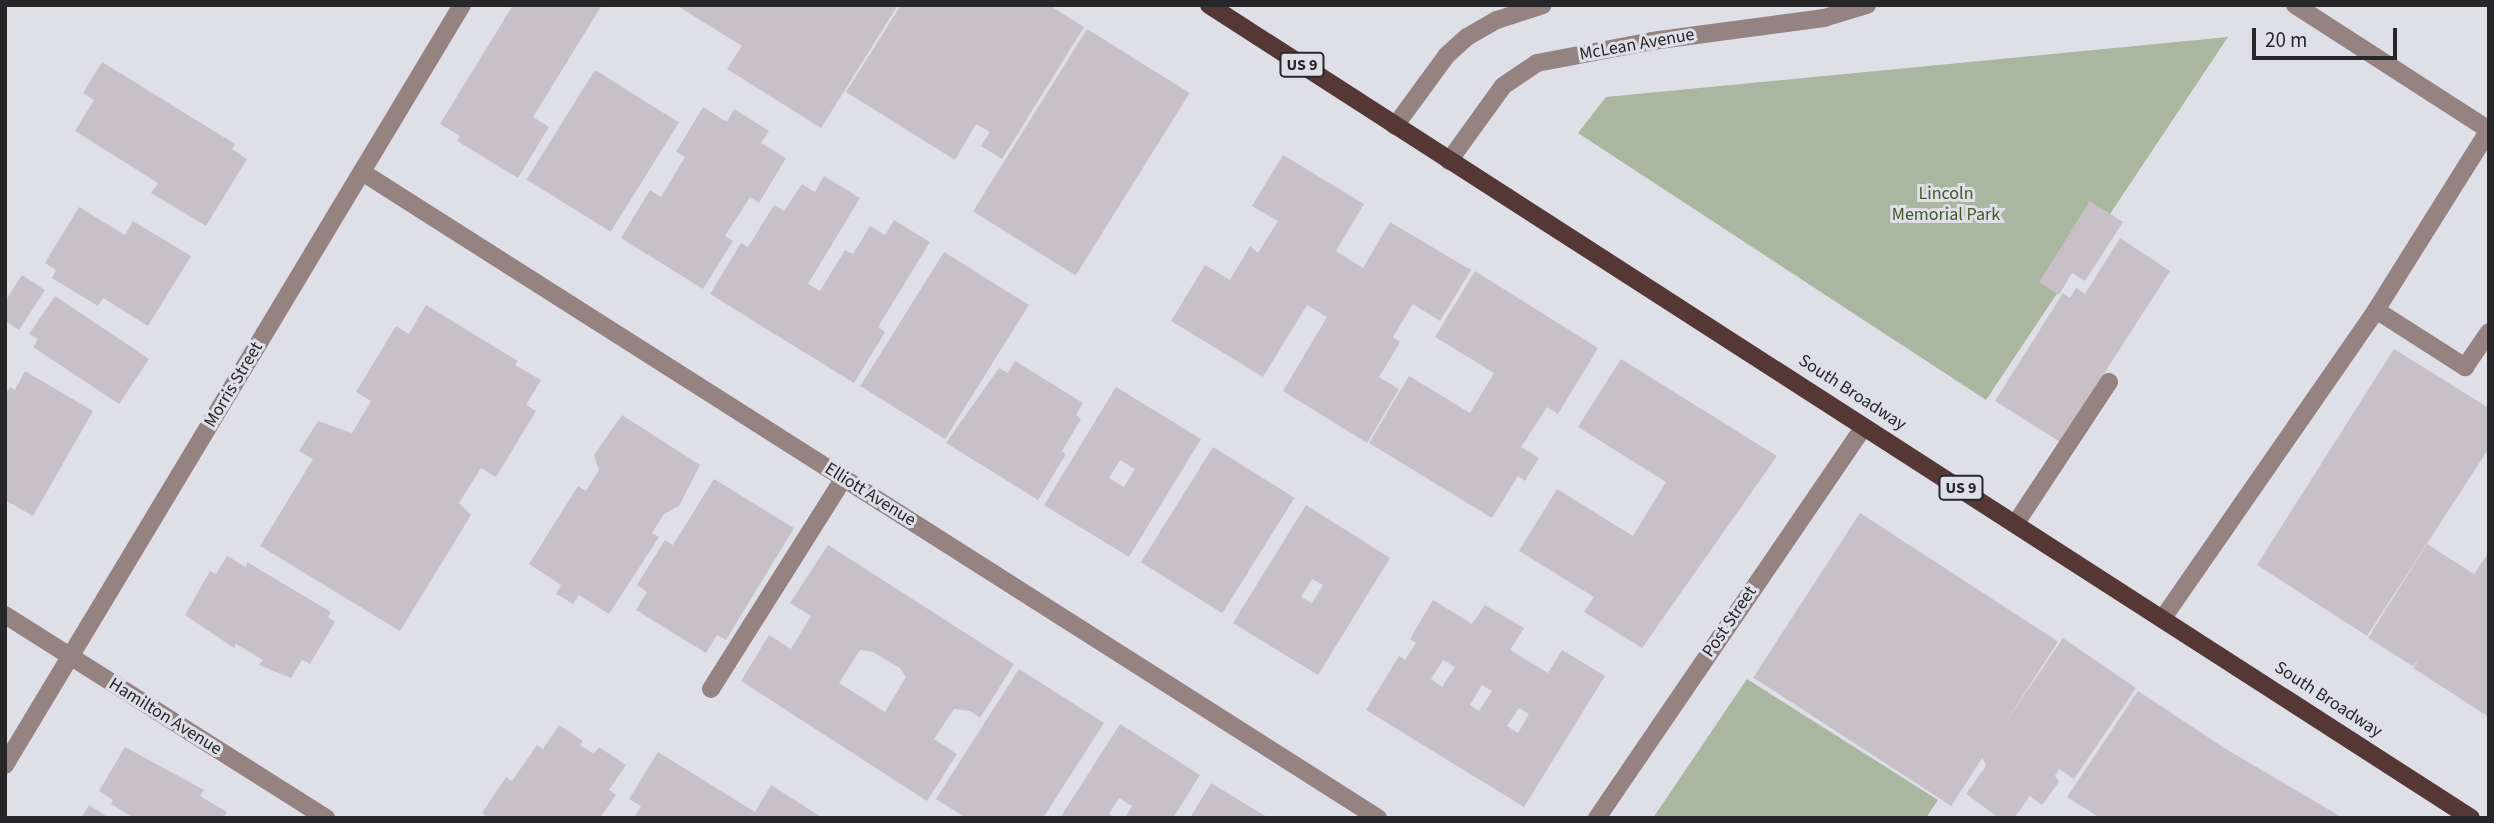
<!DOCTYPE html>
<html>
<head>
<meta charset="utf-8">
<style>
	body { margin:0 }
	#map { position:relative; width:2494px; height:823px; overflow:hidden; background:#dfdfe7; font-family:"Source Sans 3",sans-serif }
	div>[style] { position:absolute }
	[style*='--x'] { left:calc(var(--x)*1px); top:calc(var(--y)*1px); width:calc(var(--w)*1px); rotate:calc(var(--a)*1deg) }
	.green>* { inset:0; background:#a9b7a0 }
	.building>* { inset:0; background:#c7c1c7; transform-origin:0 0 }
	.minor>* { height:18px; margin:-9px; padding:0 9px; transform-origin:9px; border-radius:9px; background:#958381 }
	.major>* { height:18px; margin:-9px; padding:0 9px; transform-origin:9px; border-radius:9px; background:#553836 }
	span { translate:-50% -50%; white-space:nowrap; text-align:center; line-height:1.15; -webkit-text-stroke:6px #dfdfe7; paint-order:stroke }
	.shield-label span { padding:2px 5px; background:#dfdfe7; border:2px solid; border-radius:5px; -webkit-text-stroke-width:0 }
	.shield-label { font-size:16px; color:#27272a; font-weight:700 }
	.street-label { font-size:18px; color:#27272a }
	.park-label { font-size:18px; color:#3f5a2b }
	.frame { position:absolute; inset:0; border:7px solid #27272a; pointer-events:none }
	.scale { position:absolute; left:2252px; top:28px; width:145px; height:32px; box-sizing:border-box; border:4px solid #27272a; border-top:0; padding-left:9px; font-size:21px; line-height:24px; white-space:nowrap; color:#27272a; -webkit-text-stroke:5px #dfdfe7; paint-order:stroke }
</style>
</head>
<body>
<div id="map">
	<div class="green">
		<i style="clip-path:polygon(2228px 37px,1986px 400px,1578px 133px,1606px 97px)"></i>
		<i style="clip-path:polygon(1747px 679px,1938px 800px,1926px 818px,1653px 818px)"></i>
	</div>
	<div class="building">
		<i style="clip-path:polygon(513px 5px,602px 5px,533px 117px,549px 127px,518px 178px,457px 141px,460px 136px,440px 124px)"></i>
		<i style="clip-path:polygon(676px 5px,898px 5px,821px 128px,727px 69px,742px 46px)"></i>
		<i style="clip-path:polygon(901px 5px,1049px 5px,1084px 27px,1002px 159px,981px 146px,990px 132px,976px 124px,955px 160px,846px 92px)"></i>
		<i style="left:1087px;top:29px;width:121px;height:215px;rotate:32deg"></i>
		<i style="clip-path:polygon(102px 62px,235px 144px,232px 149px,247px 159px,206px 226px,151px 193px,158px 183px,75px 131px,94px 100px,83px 93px)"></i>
		<i style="left:595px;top:70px;width:99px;height:129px;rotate:32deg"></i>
		<i style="clip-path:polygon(703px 107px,727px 122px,734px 109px,769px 131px,761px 143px,786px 158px,759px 203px,750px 197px,725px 236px,733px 241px,703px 289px,621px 238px,650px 190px,661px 197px,685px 157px,676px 152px)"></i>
		<i style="clip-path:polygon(1283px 155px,1364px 204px,1336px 251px,1363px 268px,1390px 222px,1471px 270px,1440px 321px,1413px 304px,1393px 337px,1400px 342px,1379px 377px,1399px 389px,1367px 443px,1283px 391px,1327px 317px,1307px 305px,1263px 377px,1171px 321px,1205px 265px,1230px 280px,1250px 246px,1258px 253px,1278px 221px,1252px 206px)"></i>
		<i style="clip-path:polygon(824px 176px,860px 198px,808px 284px,820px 291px,845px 250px,853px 254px,870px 226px,885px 235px,894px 220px,930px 242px,878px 327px,885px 332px,854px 383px,710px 294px,741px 243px,748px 247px,774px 205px,784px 211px,802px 184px,815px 192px)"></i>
		<i style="clip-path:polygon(2090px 201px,2123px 222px,2085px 281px,2072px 273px,2059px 295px,2039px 282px)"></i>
		<i style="clip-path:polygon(79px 207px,125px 235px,133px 221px,191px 256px,148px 326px,103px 298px,98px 306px,52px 278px,56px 270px,45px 263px)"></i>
		<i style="clip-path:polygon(2120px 238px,2170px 271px,2060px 442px,1995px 401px,2063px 293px,2070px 298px,2076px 288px,2085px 294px)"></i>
		<i style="left:944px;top:252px;width:100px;height:158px;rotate:32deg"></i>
		<i style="clip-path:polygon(1475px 271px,1598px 348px,1558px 414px,1547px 407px,1521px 447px,1539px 458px,1525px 481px,1518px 476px,1492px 518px,1369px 443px,1409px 376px,1470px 413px,1494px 373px,1435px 337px)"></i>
		<i style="clip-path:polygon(22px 275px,45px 290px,19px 330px,5px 321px,5px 301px)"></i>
		<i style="clip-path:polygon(55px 296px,149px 359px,119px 404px,33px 347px,38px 339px,29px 334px)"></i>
		<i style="clip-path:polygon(426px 305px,518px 361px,515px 365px,541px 380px,526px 405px,536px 411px,496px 477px,481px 468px,459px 503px,471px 515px,400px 631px,260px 546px,313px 459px,299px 451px,318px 421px,352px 433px,371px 401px,356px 392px,396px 326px,409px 334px)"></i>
		<i style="clip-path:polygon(2394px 349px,2489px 408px,2489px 448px,2367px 636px,2257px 565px)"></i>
		<i style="clip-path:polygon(1621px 359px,1777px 456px,1642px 648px,1584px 612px,1594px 597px,1519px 551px,1557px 489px,1633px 536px,1666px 482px,1578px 427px)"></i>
		<i style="clip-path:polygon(1015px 361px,1083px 403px,1076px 415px,1081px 419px,1062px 451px,1066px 454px,1038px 500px,946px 443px,999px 368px,1008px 373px)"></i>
		<i style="clip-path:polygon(25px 371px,93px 411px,33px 516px,5px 500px,5px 395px,10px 387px,15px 390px)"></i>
		<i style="clip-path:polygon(evenodd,1116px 387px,1201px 439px,1129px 557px,1044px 505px,1116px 387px,1120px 460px,1135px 469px,1124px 487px,1109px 478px,1120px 460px)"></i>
		<i style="clip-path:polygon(622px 415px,700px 465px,679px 506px,664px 514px,652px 533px,659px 537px,609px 614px,579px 595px,573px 604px,560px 596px,556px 594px,561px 585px,529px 564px,578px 486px,586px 491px,599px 470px,594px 455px)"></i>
		<i style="left:1213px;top:447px;width:96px;height:136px;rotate:32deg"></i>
		<i style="clip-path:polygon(714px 479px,794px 528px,726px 640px,717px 635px,706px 653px,636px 610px,647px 592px,637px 585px,665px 540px,673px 545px)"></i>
		<i style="clip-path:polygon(evenodd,1306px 505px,1390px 558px,1318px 675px,1233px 623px,1306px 505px,1312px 579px,1323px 585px,1312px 603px,1301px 597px,1312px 579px)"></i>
		<i style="left:1860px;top:513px;width:236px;height:196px;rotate:33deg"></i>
		<i style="clip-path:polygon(2427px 544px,2474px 574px,2489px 552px,2489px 717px,2413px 668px,2420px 657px,2413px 666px,2368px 638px)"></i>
		<i style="clip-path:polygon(evenodd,828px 545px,1014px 664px,980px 718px,970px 711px,954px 709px,934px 739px,957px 754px,927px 801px,741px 681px,769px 635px,791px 649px,811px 616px,790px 603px,828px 545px,860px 650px,873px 652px,900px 668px,906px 677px,885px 712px,839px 683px,860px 650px)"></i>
		<i style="clip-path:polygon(227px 556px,246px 567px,247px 562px,331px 612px,328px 617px,335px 622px,310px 664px,302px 660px,291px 678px,259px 665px,263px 660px,236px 644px,234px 648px,185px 615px,210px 571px,216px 574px)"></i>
		<i style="clip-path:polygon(evenodd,1433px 600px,1472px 624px,1485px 605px,1524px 628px,1510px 650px,1548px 673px,1562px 650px,1605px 676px,1524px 807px,1366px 710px,1399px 656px,1405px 660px,1416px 643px,1410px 639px,1433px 600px,1443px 660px,1455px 667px,1442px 687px,1431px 679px,1443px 660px,1433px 600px,1482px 685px,1492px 691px,1479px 711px,1470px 705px,1482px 685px,1433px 600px,1519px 708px,1529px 714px,1518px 733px,1507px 726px,1519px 708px)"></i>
		<i style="clip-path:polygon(2063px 638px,2136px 688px,2074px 779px,2059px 769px,2055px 776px,2059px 782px,2042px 805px,2030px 796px,2014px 818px,1999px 818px,1966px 794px,1986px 766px,1982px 757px)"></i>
		<i style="clip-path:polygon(1019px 669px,1104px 723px,1043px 818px,966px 818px,936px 799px)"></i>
		<i style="clip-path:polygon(2138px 691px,2226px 749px,2343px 818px,2100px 818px,2067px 797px)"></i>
		<i style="clip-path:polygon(1120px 724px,1200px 775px,1173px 818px,1125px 818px,1132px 806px,1119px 798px,1109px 814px,1114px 818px,1060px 818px)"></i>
		<i style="clip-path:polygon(559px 725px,583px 741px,580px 745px,594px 754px,599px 747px,626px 765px,609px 790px,616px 795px,600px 818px,489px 818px,482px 813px,506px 777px,512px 781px,537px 745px,543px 749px)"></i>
		<i style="clip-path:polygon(125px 747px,204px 790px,200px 796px,227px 812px,223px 818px,134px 818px,111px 804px,113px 800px,99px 791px)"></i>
		<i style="clip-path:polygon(658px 752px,755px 812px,771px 785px,823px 818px,634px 818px,641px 806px,629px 799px)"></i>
		<i style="clip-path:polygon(1211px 783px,1257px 811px,1269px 818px,1190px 818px)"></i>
		<i style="clip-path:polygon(89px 805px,109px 818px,81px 818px)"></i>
	</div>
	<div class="minor">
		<i style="--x:2295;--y:5;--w:231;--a:32.8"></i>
		<i style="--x:1395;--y:126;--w:88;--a:-53.8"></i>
		<i style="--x:1447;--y:55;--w:27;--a:-42"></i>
		<i style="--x:1467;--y:37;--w:34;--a:-30"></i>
		<i style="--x:1497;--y:20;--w:48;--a:-18.1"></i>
		<i style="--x:2489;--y:130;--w:213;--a:122.1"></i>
		<i style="--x:2376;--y:310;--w:106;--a:32.6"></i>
		<i style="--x:2465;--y:367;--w:42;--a:-55.6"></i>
		<i style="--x:1449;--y:161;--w:92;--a:-54.2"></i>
		<i style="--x:1503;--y:86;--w:41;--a:-34.1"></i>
		<i style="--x:1537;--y:63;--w:117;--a:-10.8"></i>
		<i style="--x:1652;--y:41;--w:174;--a:-7.6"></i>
		<i style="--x:1824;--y:18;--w:45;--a:-16.8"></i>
		<i style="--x:362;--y:172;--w:1204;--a:32.45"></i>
		<i style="--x:2016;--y:523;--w:169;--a:-56.6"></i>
		<i style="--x:5;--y:615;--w:380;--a:32.3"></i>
		<i style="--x:2163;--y:618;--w:374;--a:-55.3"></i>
		<i style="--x:711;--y:689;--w:249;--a:-57.8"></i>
		<i style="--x:5;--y:765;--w:887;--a:-58.98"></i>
		<i style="--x:1597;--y:818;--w:473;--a:-55.7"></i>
	</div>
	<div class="major">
		<i style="--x:1209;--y:5;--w:1501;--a:32.79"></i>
	</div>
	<div class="shield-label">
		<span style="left:1302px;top:65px">US 9</span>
		<span style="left:1961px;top:488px">US 9</span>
	</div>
	<div class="street-label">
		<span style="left:1637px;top:45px;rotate:-10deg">McLean Avenue</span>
		<span style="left:234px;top:385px;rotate:-59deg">Morris Street</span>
		<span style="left:1852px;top:393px;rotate:33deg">South Broadway</span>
		<span style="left:870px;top:495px;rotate:32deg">Elliott Avenue</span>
		<span style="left:1730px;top:622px;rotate:-56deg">Post Street</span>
		<span style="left:2328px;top:700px;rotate:33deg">South Broadway</span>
		<span style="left:165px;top:717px;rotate:32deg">Hamilton Avenue</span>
	</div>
	<div class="park-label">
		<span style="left:1946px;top:205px">Lincoln<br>Memorial Park</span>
	</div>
	<div class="frame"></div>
	<div class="scale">20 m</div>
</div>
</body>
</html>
